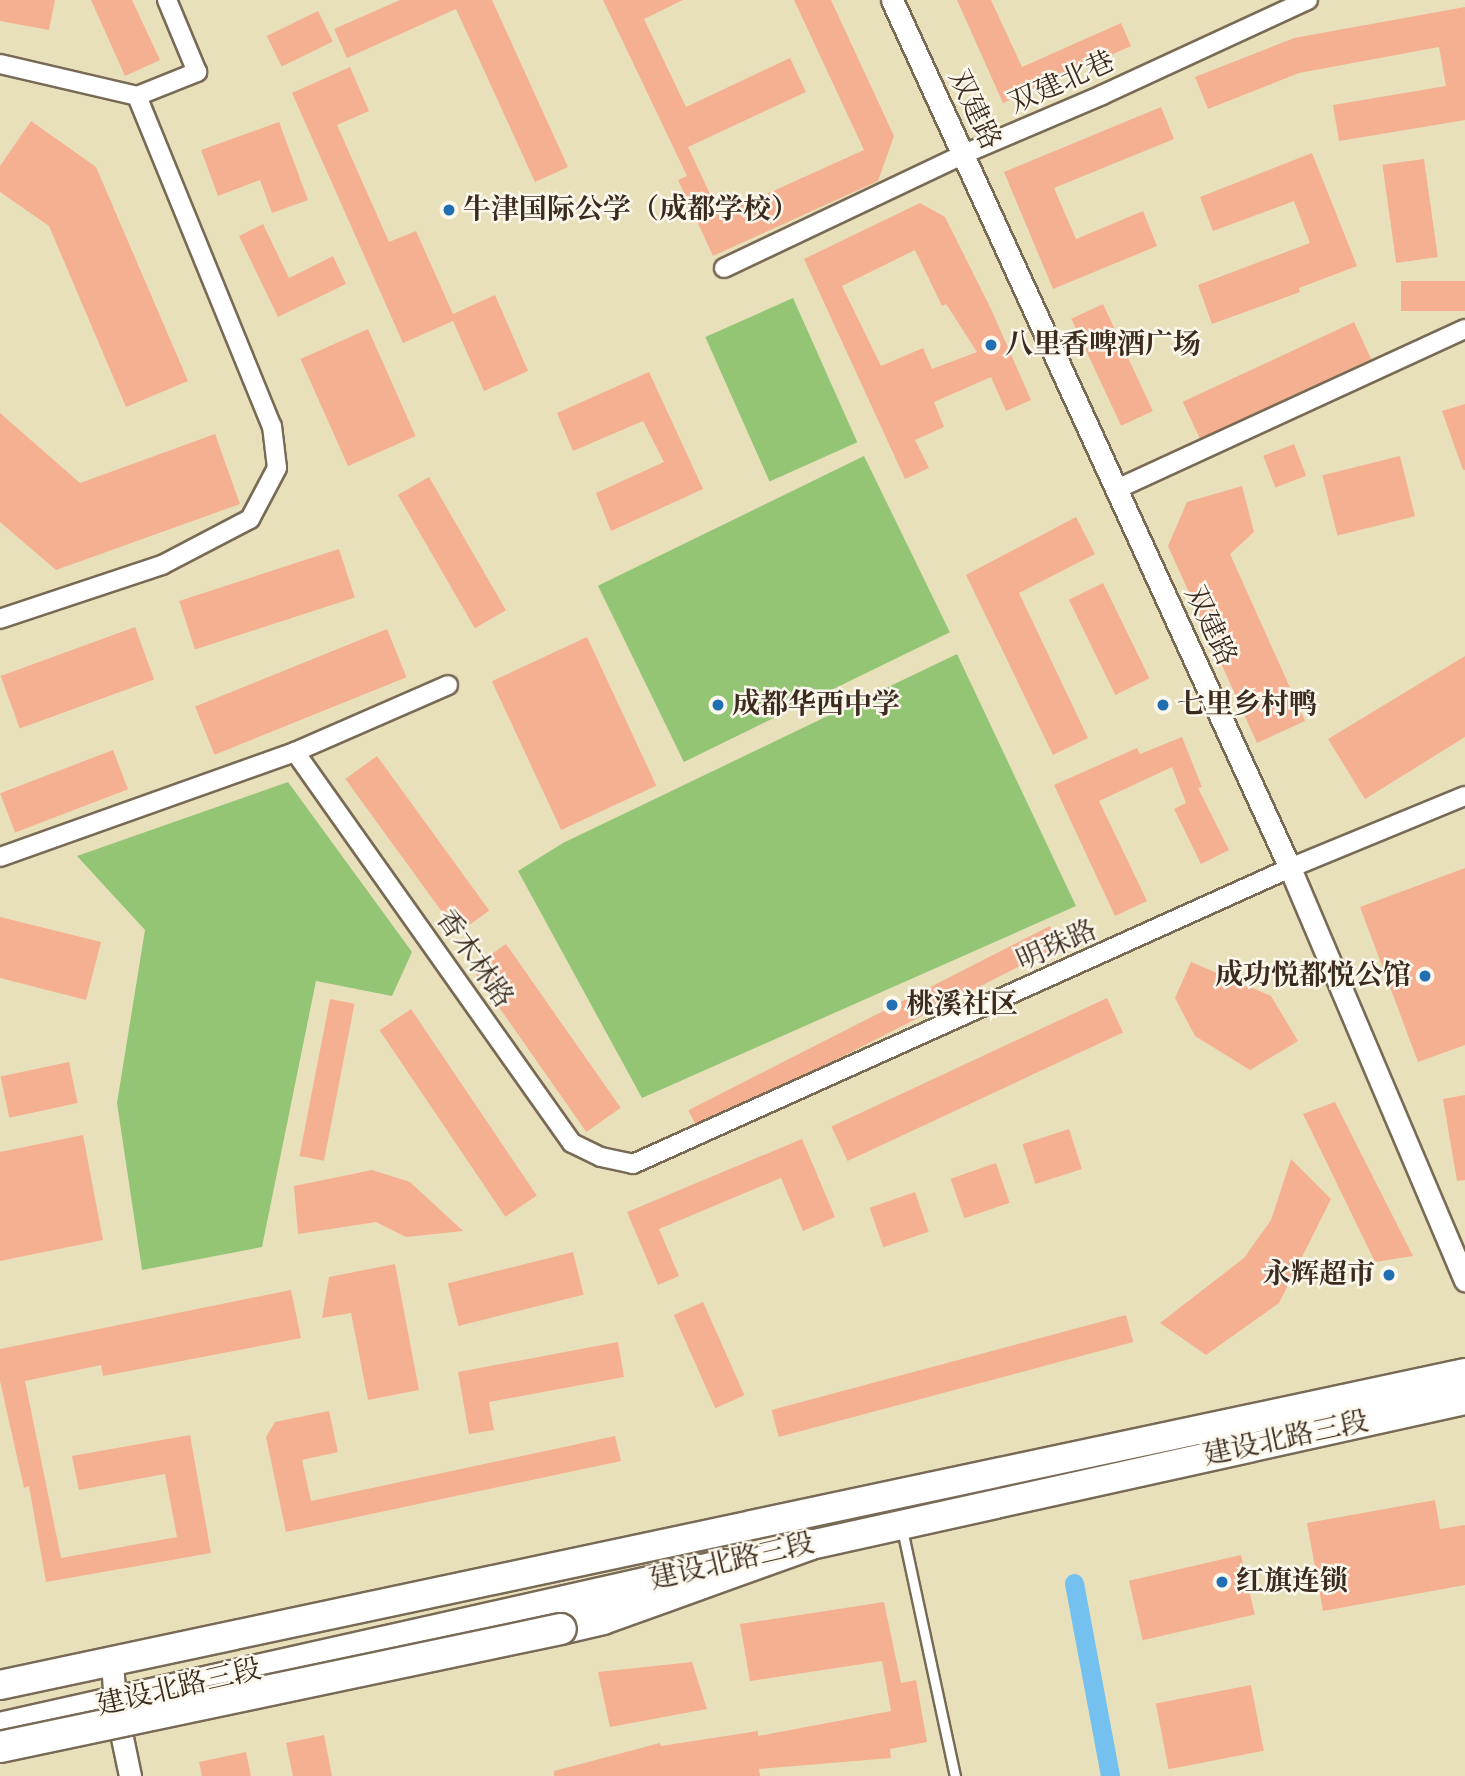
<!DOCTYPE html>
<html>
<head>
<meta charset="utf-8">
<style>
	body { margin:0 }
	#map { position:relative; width:1465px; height:1776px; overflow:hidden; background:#e8e0bb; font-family:"Libre Bodoni","Noto Serif SC",serif }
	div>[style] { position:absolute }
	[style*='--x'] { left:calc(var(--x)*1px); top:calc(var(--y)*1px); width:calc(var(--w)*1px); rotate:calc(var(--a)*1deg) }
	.green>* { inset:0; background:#94c575; transform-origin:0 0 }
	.canal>* { height:19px; margin:-9.5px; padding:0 9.5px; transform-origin:9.5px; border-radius:9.5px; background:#74c0ee }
	.building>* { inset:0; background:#f5b092; transform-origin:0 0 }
	.roads { filter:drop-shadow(2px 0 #786a55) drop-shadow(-2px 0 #786a55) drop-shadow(0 2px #786a55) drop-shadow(0 -2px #786a55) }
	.service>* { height:9px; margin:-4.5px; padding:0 4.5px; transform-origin:4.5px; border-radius:4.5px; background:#fff }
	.minor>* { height:18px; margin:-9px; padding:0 9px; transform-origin:9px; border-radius:9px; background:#fff }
	.tertiary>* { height:21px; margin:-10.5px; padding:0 10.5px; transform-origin:10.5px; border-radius:10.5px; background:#fff }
	.primary>* { height:28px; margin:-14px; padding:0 14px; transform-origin:14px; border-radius:14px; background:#fff }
	.trunk>* { height:30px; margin:-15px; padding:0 15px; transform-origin:15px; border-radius:15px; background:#fff }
	.bridges { filter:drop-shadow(2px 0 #786a55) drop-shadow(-2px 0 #786a55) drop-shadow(0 2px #786a55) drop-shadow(0 -2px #786a55) }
	.trunk-bridge>* { height:30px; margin:-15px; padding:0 15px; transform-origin:15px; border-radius:15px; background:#fff }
	.dots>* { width:19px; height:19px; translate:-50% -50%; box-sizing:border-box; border:4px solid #fbf7ec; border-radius:50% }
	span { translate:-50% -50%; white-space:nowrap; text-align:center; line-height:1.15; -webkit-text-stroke:5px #fbf7ec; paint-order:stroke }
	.street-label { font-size:28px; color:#3b2a1e }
	.poi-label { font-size:28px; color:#3b2a1e; font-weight:700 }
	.left { translate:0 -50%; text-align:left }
	.right { translate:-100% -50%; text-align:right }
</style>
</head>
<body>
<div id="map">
	<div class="green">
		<i style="left:793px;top:298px;width:158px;height:96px;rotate:66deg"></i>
		<i style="left:864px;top:456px;width:196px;height:296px;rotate:64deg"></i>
		<i style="clip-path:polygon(957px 654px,1076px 906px,642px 1098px,518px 871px,563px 843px)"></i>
		<i style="clip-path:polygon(288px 782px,412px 952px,392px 996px,316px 981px,262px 1247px,142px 1270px,117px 1103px,145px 930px,77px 856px)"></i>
	</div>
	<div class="canal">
		<i style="--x:1074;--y:1583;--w:196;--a:79.4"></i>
	</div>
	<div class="building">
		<i style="clip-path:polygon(0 0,55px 0,49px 30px,0 21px)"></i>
		<i style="clip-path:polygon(91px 0,132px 0,160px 60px,125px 76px)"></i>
		<i style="clip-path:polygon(400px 0,492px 0,568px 167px,535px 182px,456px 9px,347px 58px,334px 29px)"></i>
		<i style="clip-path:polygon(603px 0,683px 0,644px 19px,686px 107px,790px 58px,806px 92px,688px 147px,720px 215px,864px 150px,794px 0,831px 0,894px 136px,878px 181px,713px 256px,678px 180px,687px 176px)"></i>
		<i style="clip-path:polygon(957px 0,991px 0,1022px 67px,1121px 23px,1131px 46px,1003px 103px)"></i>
		<i style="clip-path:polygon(1465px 7px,1465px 120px,1339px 141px,1333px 105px,1446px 86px,1439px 47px,1299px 73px,1208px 109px,1195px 77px,1294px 38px)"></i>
		<i style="left:318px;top:11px;width:34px;height:57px;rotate:64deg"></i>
		<i style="clip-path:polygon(350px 67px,369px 111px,337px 125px,389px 242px,416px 231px,453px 314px,495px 295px,528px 371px,484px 391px,453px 321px,403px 343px,292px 93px)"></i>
		<i style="clip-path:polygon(1161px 107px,1174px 139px,1054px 188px,1076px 239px,1143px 211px,1157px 246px,1053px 289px,1004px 172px)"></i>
		<i style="clip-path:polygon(31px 121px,96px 167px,188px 381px,126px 407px,49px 226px,0 192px,0 166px)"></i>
		<i style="clip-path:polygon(279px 122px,308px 200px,272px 213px,260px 180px,218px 196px,201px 150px)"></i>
		<i style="clip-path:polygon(1312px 153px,1357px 266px,1299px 288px,1300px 292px,1212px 324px,1198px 285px,1310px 243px,1294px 201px,1213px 231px,1200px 197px)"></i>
		<i style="left:1424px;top:159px;width:99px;height:42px;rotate:82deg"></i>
		<i style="clip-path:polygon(evenodd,920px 203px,945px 217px,991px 309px,1031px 400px,1006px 411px,991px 377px,934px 402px,944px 427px,915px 440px,929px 468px,905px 479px,804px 259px,920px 203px,915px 250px,942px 306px,946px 304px,977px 352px,932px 369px,923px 348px,881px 366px,842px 286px,915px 250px)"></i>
		<i style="clip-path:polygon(263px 224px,289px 278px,333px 256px,346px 284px,278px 317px,239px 236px)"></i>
		<i style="left:1465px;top:281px;width:30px;height:64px;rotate:90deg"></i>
		<i style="left:1103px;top:304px;width:118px;height:35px;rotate:65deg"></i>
		<i style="left:1354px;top:322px;width:41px;height:189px;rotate:65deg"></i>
		<i style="left:368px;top:329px;width:117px;height:74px;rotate:66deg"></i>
		<i style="clip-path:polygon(649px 372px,703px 489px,611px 531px,596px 493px,664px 462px,643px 421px,573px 451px,557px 413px)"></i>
		<i style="clip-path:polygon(1465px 404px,1465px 470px,1463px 470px,1442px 411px)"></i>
		<i style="clip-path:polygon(0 413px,80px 483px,215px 434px,240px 504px,56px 570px,0 522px)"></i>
		<i style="left:1294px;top:444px;width:34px;height:33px;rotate:69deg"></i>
		<i style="left:1400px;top:456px;width:62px;height:80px;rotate:76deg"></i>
		<i style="left:429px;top:477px;width:154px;height:36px;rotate:60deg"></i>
		<i style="clip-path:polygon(1242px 486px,1254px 532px,1230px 554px,1305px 721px,1257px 743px,1168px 546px,1187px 502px)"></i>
		<i style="clip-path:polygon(1076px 517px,1095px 554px,1019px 593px,1088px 738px,1053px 755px,966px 575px)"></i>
		<i style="left:339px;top:549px;width:51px;height:168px;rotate:72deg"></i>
		<i style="left:1103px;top:583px;width:106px;height:38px;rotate:64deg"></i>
		<i style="left:135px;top:627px;width:56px;height:143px;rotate:70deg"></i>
		<i style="left:387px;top:629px;width:52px;height:207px;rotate:68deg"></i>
		<i style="left:587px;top:637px;width:164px;height:105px;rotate:65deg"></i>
		<i style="clip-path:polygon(1465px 656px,1465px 737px,1365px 799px,1328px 739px)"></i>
		<i style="clip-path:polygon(1182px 737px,1202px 787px,1198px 788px,1229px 850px,1201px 864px,1174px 809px,1186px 803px,1172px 767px,1099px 801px,1147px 901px,1115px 916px,1054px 785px,1137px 748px,1140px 754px)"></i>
		<i style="left:113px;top:750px;width:42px;height:121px;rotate:69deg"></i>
		<i style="left:377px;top:756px;width:191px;height:39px;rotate:54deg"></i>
		<i style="clip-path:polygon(1465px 868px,1465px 1045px,1418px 1062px,1360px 907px)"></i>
		<i style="clip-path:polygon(0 917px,101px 942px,86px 1000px,0 978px)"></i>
		<i style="left:1050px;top:926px;width:22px;height:406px;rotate:63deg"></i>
		<i style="left:506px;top:944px;width:200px;height:42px;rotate:55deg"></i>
		<i style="clip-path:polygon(1191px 962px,1271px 996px,1298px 1041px,1250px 1070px,1195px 1036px,1175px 998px)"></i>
		<i style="left:1107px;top:998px;width:38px;height:304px;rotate:65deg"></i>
		<i style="left:330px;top:999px;width:25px;height:160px;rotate:11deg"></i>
		<i style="left:411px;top:1009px;width:225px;height:38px;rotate:56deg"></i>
		<i style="left:69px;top:1062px;width:42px;height:70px;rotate:78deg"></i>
		<i style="clip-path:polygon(1465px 1095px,1465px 1180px,1457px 1181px,1443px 1099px)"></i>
		<i style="clip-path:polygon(1335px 1102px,1413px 1256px,1375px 1262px,1303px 1114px)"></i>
		<i style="left:1069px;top:1129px;width:42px;height:49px;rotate:72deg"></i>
		<i style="clip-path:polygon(83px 1135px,103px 1240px,0 1261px,0 1152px)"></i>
		<i style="clip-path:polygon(802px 1139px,835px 1217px,803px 1231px,781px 1178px,659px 1229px,679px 1276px,658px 1285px,627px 1212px)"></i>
		<i style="clip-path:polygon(1291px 1159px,1331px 1199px,1279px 1303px,1206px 1355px,1160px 1323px,1244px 1258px,1271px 1220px)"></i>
		<i style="left:996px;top:1163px;width:42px;height:48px;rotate:71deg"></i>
		<i style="clip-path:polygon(372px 1170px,410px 1182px,463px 1231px,406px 1237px,376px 1222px,298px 1234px,294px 1186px)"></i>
		<i style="left:915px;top:1192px;width:42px;height:48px;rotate:71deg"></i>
		<i style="left:573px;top:1252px;width:44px;height:129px;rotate:76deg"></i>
		<i style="clip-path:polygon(395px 1264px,419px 1390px,368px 1400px,351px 1313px,322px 1318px,329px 1277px)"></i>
		<i style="clip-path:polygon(291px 1290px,301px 1338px,103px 1376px,101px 1365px,25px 1381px,61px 1558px,177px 1537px,165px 1474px,79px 1490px,72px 1456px,190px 1435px,211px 1553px,46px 1582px,29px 1486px,24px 1488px,0 1381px,0 1349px)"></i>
		<i style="left:703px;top:1302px;width:102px;height:32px;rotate:66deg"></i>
		<i style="left:1126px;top:1315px;width:28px;height:367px;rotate:75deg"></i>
		<i style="clip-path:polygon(618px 1342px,624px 1377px,489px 1402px,494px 1430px,469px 1434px,458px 1372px)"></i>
		<i style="clip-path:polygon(329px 1411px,338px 1452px,302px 1460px,311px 1501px,615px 1436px,621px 1461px,286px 1532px,266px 1437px,275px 1422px)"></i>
		<i style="clip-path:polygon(1435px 1500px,1440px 1529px,1465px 1525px,1465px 1585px,1323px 1611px,1307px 1523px)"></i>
		<i style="left:1241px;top:1555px;width:61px;height:115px;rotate:77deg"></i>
		<i style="clip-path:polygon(884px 1602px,901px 1683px,916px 1680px,927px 1742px,890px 1749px,891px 1758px,759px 1769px,760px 1776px,554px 1776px,554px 1771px,660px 1743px,661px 1746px,758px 1731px,758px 1736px,891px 1711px,882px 1661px,750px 1681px,740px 1624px)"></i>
		<i style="clip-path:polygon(692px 1662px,707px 1709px,610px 1727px,598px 1672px)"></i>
		<i style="left:1251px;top:1685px;width:67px;height:97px;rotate:79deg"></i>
		<i style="clip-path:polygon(324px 1735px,332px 1776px,293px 1776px,286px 1743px)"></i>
		<i style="clip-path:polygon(246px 1752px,251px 1776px,202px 1776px,199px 1762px)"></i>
	</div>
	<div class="roads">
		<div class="service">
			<i style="--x:902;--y:1529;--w:253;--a:77.9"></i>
		</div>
		<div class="minor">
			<i style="--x:0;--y:64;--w:141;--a:13.1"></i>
			<i style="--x:137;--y:96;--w:357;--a:67.8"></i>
			<i style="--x:272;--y:426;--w:42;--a:83.2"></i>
			<i style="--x:277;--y:468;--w:58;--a:117.9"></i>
			<i style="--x:250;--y:519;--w:99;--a:152.4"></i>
			<i style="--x:162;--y:565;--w:171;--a:161.6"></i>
			<i style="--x:137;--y:96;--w:65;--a:-21.8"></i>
			<i style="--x:197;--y:72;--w:78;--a:-112.6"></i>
			<i style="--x:724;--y:268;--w:266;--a:-25.4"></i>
			<i style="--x:964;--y:154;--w:150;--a:-23.1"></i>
			<i style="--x:1102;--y:95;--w:227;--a:-24.8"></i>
			<i style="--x:1117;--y:489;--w:383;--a:-24.7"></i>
			<i style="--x:295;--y:752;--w:479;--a:54.7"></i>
			<i style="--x:572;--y:1143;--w:32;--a:26"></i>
			<i style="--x:601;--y:1157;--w:33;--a:12"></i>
			<i style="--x:633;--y:1164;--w:721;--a:-24.25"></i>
			<i style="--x:1290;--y:868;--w:189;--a:-22.4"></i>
			<i style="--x:0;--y:857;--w:313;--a:-19.6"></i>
			<i style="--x:295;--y:752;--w:167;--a:-23.6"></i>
		</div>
		<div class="tertiary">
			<i style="--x:892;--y:0;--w:955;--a:65.37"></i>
			<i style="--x:1290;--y:868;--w:448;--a:67"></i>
			<i style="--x:112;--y:1662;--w:42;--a:85.9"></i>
			<i style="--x:115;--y:1704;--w:74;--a:78.2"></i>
		</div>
		<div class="primary">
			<i style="--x:788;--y:1550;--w:693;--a:-12.49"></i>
			<i style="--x:0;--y:1685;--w:1498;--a:-12.02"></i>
			<i style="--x:0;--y:1727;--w:743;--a:-12.67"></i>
		</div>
		<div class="trunk">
			<i style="--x:561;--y:1629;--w:43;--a:-13.4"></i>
			<i style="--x:603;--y:1619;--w:219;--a:-19.8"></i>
		</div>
	</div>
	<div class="bridges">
		<div class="trunk-bridge">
			<i style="--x:0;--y:1747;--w:573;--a:-11.88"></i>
		</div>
	</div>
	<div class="dots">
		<i style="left:449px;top:210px;background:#1f6fb2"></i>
		<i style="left:991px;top:345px;background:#1f6fb2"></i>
		<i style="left:718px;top:705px;background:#1f6fb2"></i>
		<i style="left:1163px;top:705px;background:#1f6fb2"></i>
		<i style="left:1425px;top:976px;background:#1f6fb2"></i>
		<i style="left:892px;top:1005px;background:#1f6fb2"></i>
		<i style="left:1389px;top:1275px;background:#1f6fb2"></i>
		<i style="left:1222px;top:1582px;background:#1f6fb2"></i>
	</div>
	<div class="street-label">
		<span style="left:1062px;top:83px;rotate:-24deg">双建北巷</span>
		<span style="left:974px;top:110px;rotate:65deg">双建路</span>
		<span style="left:1210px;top:626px;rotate:65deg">双建路</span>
		<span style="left:1057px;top:946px;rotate:-24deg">明珠路</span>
		<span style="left:474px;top:959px;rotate:55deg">香木林路</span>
		<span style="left:1286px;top:1439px;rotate:-12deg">建设北路三段</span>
		<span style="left:732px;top:1562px;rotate:-13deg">建设北路三段</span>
		<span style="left:179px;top:1688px;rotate:-13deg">建设北路三段</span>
	</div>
	<div class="poi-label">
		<span class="left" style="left:463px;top:210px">牛津国际公学（成都学校）</span>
		<span class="left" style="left:1005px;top:345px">八里香啤酒广场</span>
		<span class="left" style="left:732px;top:705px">成都华西中学</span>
		<span class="left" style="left:1177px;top:705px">七里乡村鸭</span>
		<span class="right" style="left:1411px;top:976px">成功悦都悦公馆</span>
		<span class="left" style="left:906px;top:1005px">桃溪社区</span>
		<span class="right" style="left:1375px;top:1275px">永辉超市</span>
		<span class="left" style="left:1236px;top:1582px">红旗连锁</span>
	</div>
</div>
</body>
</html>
